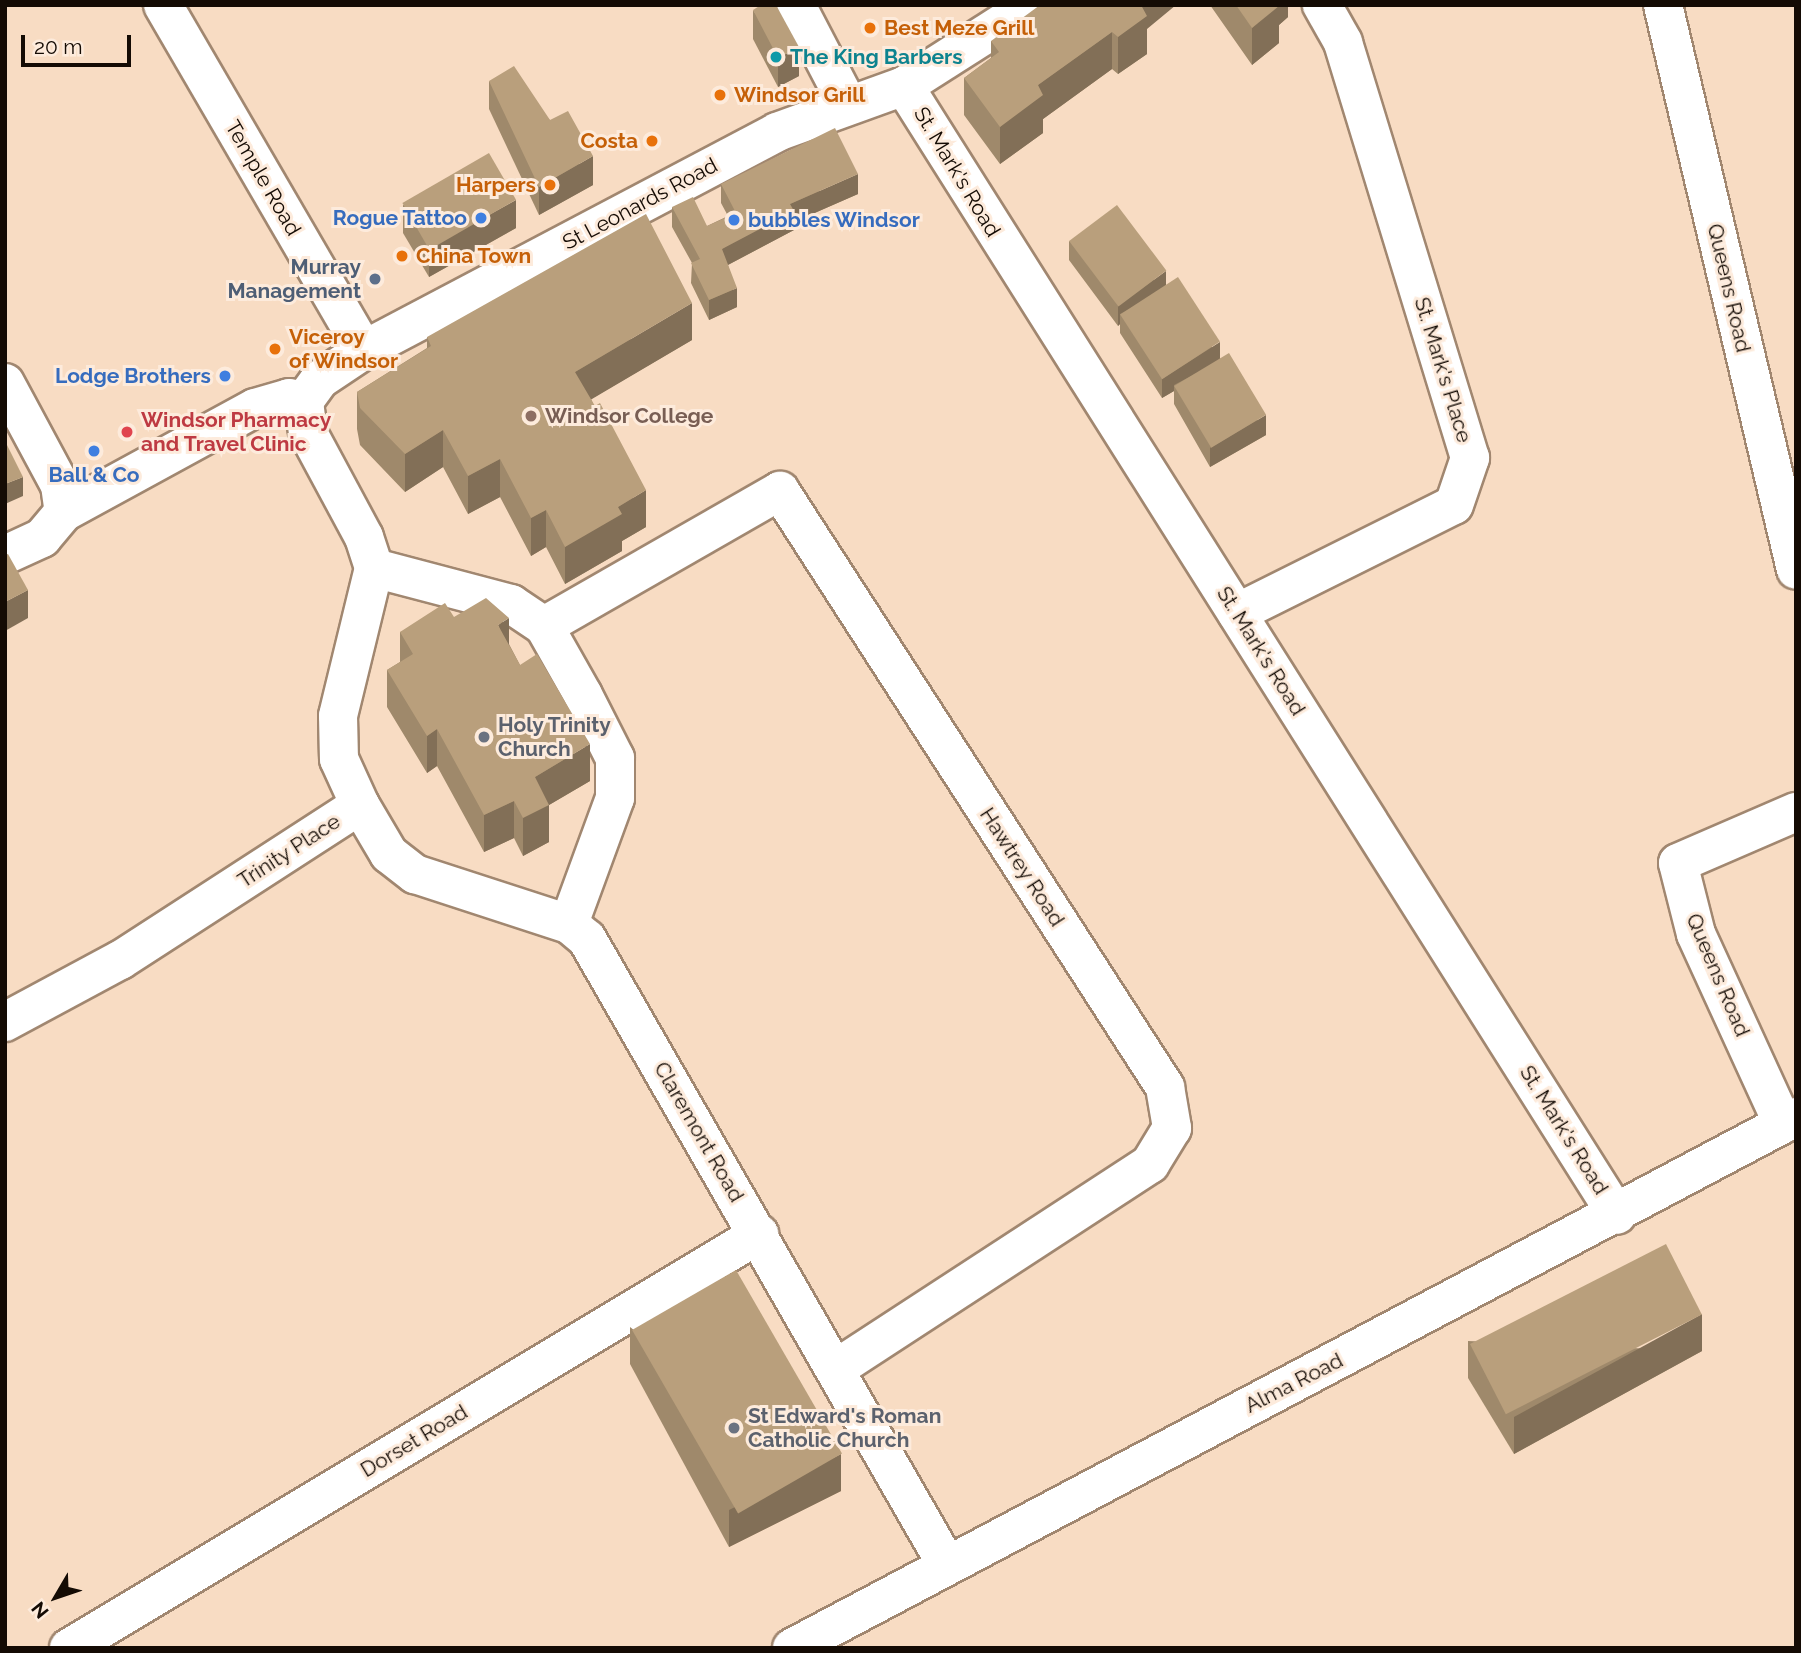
<!DOCTYPE html>
<html>
<head>
<meta charset="utf-8">
<style>
	body { margin:0 }
	#map { position:relative; width:1801px; height:1653px; overflow:hidden; background:#f8dcc3; font-family:Raleway,sans-serif }
	div>[style] { position:absolute }
	[style*='--x'] { left:calc(var(--x)*1px); top:calc(var(--y)*1px); width:calc(var(--w)*1px); rotate:calc(var(--a)*1deg) }
	.roads { filter:drop-shadow(2px 0 #a18770) drop-shadow(-2px 0 #a18770) drop-shadow(0 2px #a18770) drop-shadow(0 -2px #a18770) }
	.minor>* { height:38px; margin:-19px; padding:0 19px; transform-origin:19px; border-radius:19px; background:#fff }
	.tertiary>* { height:38px; margin:-19px; padding:0 19px; transform-origin:19px; border-radius:19px; background:#fff }
	.wall>* { inset:0; background:#9f896b }
	.shaded-wall>* { inset:0; background:#826f57 }
	.building>* { inset:0; background:#b99f7c; transform-origin:0 0 }
	.dots>* { width:19px; height:19px; translate:-50% -50%; box-sizing:border-box; border:4px solid #fdebdc; border-radius:50% }
	span { translate:-50% -50%; white-space:nowrap; text-align:center; line-height:1.15; -webkit-text-stroke:6px #fdebdc; paint-order:stroke }
	.food-label { font-size:21px; color:#c56008; font-weight:700 }
	.left { translate:0 -50%; text-align:left }
	.right { translate:-100% -50%; text-align:right }
	.culture-label { font-size:21px; color:#0d838f; font-weight:700 }
	.street-label { font-size:21px; color:#140b04 }
	.shop-label { font-size:21px; color:#366cbe; font-weight:700 }
	.service-label { font-size:21px; color:#4e5e75; font-weight:700 }
	.education-label { font-size:21px; color:#785e54; font-weight:700 }
	.health-label { font-size:21px; color:#be3a42; font-weight:700 }
	.worship-label { font-size:21px; color:#5b616d; font-weight:700 }
	.frame { position:absolute; inset:0; border:7px solid #140b04; pointer-events:none }
	.north { position:absolute; left:21px; top:1562px; width:70px; height:70px; -webkit-text-stroke:5px #fdebdc; paint-order:stroke; rotate:231deg; font-size:19px; font-weight:700; line-height:28px; text-align:center; color:#140b04 }
	.north::after { content:''; display:block; margin:auto; width:24px; height:32px; background:#140b04; clip-path:polygon(50% 0,100% 100%,50% 72%,0 100%) }
	.scale { position:absolute; left:21px; top:35px; width:110px; height:32px; box-sizing:border-box; border:4px solid #140b04; border-top:0; padding-left:9px; font-size:21px; line-height:24px; white-space:nowrap; color:#140b04; -webkit-text-stroke:5px #fdebdc; paint-order:stroke }
</style>
</head>
<body>
<div id="map">
	<div class="roads">
		<div class="minor">
			<i style="--x:163;--y:5;--w:399;--a:59.8"></i>
			<i style="--x:796;--y:5;--w:113;--a:62.5"></i>
			<i style="--x:1663;--y:5;--w:580;--a:76.75"></i>
			<i style="--x:904;--y:86;--w:1335;--a:57.73"></i>
			<i style="--x:5;--y:383;--w:116;--a:61.7"></i>
			<i style="--x:60;--y:485;--w:27;--a:82"></i>
			<i style="--x:5;--y:555;--w:41;--a:-24.7"></i>
			<i style="--x:42;--y:538;--w:34;--a:-50"></i>
			<i style="--x:64;--y:512;--w:217;--a:-28.6"></i>
			<i style="--x:255;--y:408;--w:35;--a:-16"></i>
			<i style="--x:289;--y:398;--w:15;--a:11"></i>
			<i style="--x:304;--y:401;--w:32;--a:83"></i>
			<i style="--x:308;--y:433;--w:118;--a:61.7"></i>
			<i style="--x:364;--y:537;--w:33;--a:72"></i>
			<i style="--x:374;--y:568;--w:152;--a:103.7"></i>
			<i style="--x:338;--y:716;--w:43;--a:88.7"></i>
			<i style="--x:339;--y:759;--w:51;--a:65.5"></i>
			<i style="--x:360;--y:805;--w:286;--a:147.1"></i>
			<i style="--x:120;--y:960;--w:131;--a:151.7"></i>
			<i style="--x:374;--y:568;--w:142;--a:14.7"></i>
			<i style="--x:511;--y:604;--w:40;--a:34"></i>
			<i style="--x:544;--y:626;--w:79;--a:60.5"></i>
			<i style="--x:583;--y:695;--w:71;--a:63.1"></i>
			<i style="--x:615;--y:758;--w:40;--a:90"></i>
			<i style="--x:615;--y:798;--w:134;--a:110.1"></i>
			<i style="--x:1237;--y:613;--w:242;--a:-26.5"></i>
			<i style="--x:1454;--y:505;--w:50;--a:-71.2"></i>
			<i style="--x:1470;--y:458;--w:435;--a:-107"></i>
			<i style="--x:1343;--y:42;--w:43;--a:-119.6"></i>
			<i style="--x:544;--y:626;--w:272;--a:-29.8"></i>
			<i style="--x:780;--y:491;--w:710;--a:57.14"></i>
			<i style="--x:1165;--y:1087;--w:42;--a:80.3"></i>
			<i style="--x:1172;--y:1128;--w:42;--a:121.4"></i>
			<i style="--x:1150;--y:1164;--w:374;--a:146.9"></i>
			<i style="--x:360;--y:805;--w:57;--a:59.4"></i>
			<i style="--x:389;--y:854;--w:33;--a:38"></i>
			<i style="--x:415;--y:874;--w:162;--a:18"></i>
			<i style="--x:569;--y:924;--w:23;--a:40"></i>
			<i style="--x:587;--y:939;--w:722;--a:60.1"></i>
			<i style="--x:1783;--y:1124;--w:209;--a:-114.6"></i>
			<i style="--x:1696;--y:934;--w:73;--a:-104.2"></i>
			<i style="--x:1678;--y:863;--w:129;--a:-23.4"></i>
			<i style="--x:69;--y:1648;--w:805;--a:-30.96"></i>
		</div>
		<div class="tertiary">
			<i style="--x:304;--y:401;--w:26;--a:-54"></i>
			<i style="--x:319;--y:380;--w:54;--a:-33.7"></i>
			<i style="--x:364;--y:350;--w:467;--a:-27.8"></i>
			<i style="--x:777;--y:132;--w:135;--a:-19.9"></i>
			<i style="--x:904;--y:86;--w:151;--a:-32.5"></i>
			<i style="--x:792;--y:1648;--w:1136;--a:-27.87"></i>
		</div>
	</div>
	<div class="wall">
		<i style="clip-path:polygon(1210px 5px,1288px 5px,1288px 17px,1279px 25px,1279px 43px,1252px 65px)"></i>
		<i style="clip-path:polygon(753px 10px,799px 76px,778px 87px,753px 39px)"></i>
		<i style="clip-path:polygon(1147px 29px,1147px 54px,1118px 74px,1112px 69px,1043px 119px,1043px 133px,1000px 164px,964px 115px,964px 78px,991px 58px,991px 41px)"></i>
		<i style="clip-path:polygon(489px 81px,550px 120px,593px 185px,539px 215px,489px 109px)"></i>
		<i style="clip-path:polygon(721px 184px,858px 194px,794px 222px,794px 230px,728px 265px,737px 307px,709px 320px,691px 283px,692px 263px,672px 227px,672px 207px,707px 226px,728px 216px,721px 203px)"></i>
		<i style="clip-path:polygon(403px 205px,516px 228px,429px 277px,403px 233px)"></i>
		<i style="clip-path:polygon(1069px 241px,1166px 285px,1220px 358px,1266px 435px,1210px 467px,1174px 404px,1174px 391px,1162px 398px,1120px 333px,1120px 324px,1118px 326px,1069px 260px)"></i>
		<i style="clip-path:polygon(427px 337px,692px 340px,591px 399px,646px 527px,622px 541px,622px 551px,565px 584px,546px 547px,531px 556px,500px 497px,468px 514px,443px 467px,405px 492px,360px 445px,357px 429px,357px 392px,427px 348px)"></i>
		<i style="clip-path:polygon(454px 617px,509px 644px,520px 665px,590px 781px,549px 805px,549px 842px,523px 856px,514px 838px,484px 852px,437px 766px,427px 773px,387px 707px,387px 670px,400px 662px,400px 632px)"></i>
		<i style="clip-path:polygon(630px 1327px,841px 1491px,729px 1547px,630px 1364px)"></i>
		<i style="clip-path:polygon(1468px 1341px,1702px 1351px,1514px 1454px,1468px 1378px)"></i>
	</div>
	<div class="shaded-wall">
		<i style="clip-path:polygon(1137px 5px,1176px 5px,1147px 29px,1147px 54px,1118px 74px,1118px 37px)"></i>
		<i style="clip-path:polygon(1272px 5px,1288px 5px,1288px 17px,1279px 25px,1279px 43px,1252px 65px,1252px 28px)"></i>
		<i style="clip-path:polygon(1112px 32px,1112px 69px,1043px 119px,1043px 133px,1000px 164px,1000px 127px,1038px 85px)"></i>
		<i style="clip-path:polygon(799px 47px,799px 76px,778px 87px,778px 58px)"></i>
		<i style="clip-path:polygon(593px 156px,593px 185px,539px 215px,539px 187px)"></i>
		<i style="clip-path:polygon(858px 174px,858px 194px,794px 222px,794px 230px,722px 268px,722px 249px,790px 204px)"></i>
		<i style="clip-path:polygon(516px 200px,516px 228px,429px 277px,429px 248px)"></i>
		<i style="clip-path:polygon(1166px 271px,1166px 290px,1120px 314px,1120px 324px,1118px 326px,1118px 306px)"></i>
		<i style="clip-path:polygon(737px 288px,737px 307px,709px 320px,709px 300px)"></i>
		<i style="clip-path:polygon(692px 303px,692px 340px,575px 409px,575px 372px)"></i>
		<i style="clip-path:polygon(1220px 342px,1220px 361px,1174px 385px,1174px 391px,1162px 398px,1162px 379px)"></i>
		<i style="clip-path:polygon(1266px 415px,1266px 435px,1210px 467px,1210px 448px)"></i>
		<i style="clip-path:polygon(443px 430px,443px 467px,405px 492px,405px 454px)"></i>
		<i style="clip-path:polygon(500px 459px,500px 497px,468px 514px,468px 476px)"></i>
		<i style="clip-path:polygon(23px 477px,23px 496px,5px 504px,5px 484px)"></i>
		<i style="clip-path:polygon(646px 490px,646px 527px,622px 541px,622px 551px,565px 584px,565px 547px,618px 507px)"></i>
		<i style="clip-path:polygon(546px 510px,546px 547px,531px 556px,531px 518px)"></i>
		<i style="clip-path:polygon(28px 590px,28px 618px,5px 631px,5px 602px)"></i>
		<i style="clip-path:polygon(509px 618px,509px 655px,498px 625px)"></i>
		<i style="clip-path:polygon(437px 729px,437px 766px,427px 773px,427px 736px)"></i>
		<i style="clip-path:polygon(590px 744px,590px 781px,549px 805px,549px 842px,523px 856px,523px 818px,535px 777px)"></i>
		<i style="clip-path:polygon(514px 801px,514px 838px,484px 852px,484px 815px)"></i>
		<i style="clip-path:polygon(1702px 1314px,1702px 1351px,1514px 1454px,1514px 1417px)"></i>
		<i style="clip-path:polygon(841px 1454px,841px 1491px,729px 1547px,729px 1510px)"></i>
	</div>
	<div class="building">
		<i style="clip-path:polygon(761px 5px,776px 5px,799px 47px,778px 58px,753px 10px)"></i>
		<i style="clip-path:polygon(1040px 5px,1141px 5px,1147px 16px,1118px 37px,1112px 32px,1038px 85px,1043px 95px,1000px 127px,964px 78px,999px 52px,991px 41px)"></i>
		<i style="clip-path:polygon(1236px 5px,1279px 5px,1279px 6px,1252px 28px)"></i>
		<i style="clip-path:polygon(514px 66px,550px 120px,568px 111px,593px 156px,539px 187px,489px 81px)"></i>
		<i style="clip-path:polygon(835px 128px,858px 174px,790px 204px,794px 211px,722px 249px,737px 288px,709px 300px,691px 263px,700px 259px,672px 207px,693px 197px,707px 226px,736px 213px,721px 184px)"></i>
		<i style="left:489px;top:153px;width:54px;height:100px;rotate:60deg"></i>
		<i style="left:1117px;top:205px;width:82px;height:60px;rotate:53deg"></i>
		<i style="clip-path:polygon(646px 214px,692px 303px,575px 372px,595px 406px,600px 403px,646px 490px,618px 507px,622px 514px,565px 547px,546px 510px,531px 518px,500px 459px,468px 476px,443px 430px,405px 454px,360px 408px,357px 392px,431px 346px,427px 337px)"></i>
		<i style="left:1178px;top:277px;width:77px;height:69px;rotate:57deg"></i>
		<i style="left:1229px;top:353px;width:72px;height:64px;rotate:59deg"></i>
		<i style="clip-path:polygon(5px 441px,23px 477px,5px 484px)"></i>
		<i style="clip-path:polygon(8px 554px,28px 590px,5px 602px,5px 555px)"></i>
		<i style="clip-path:polygon(486px 598px,509px 618px,498px 625px,520px 665px,537px 654px,590px 744px,535px 777px,549px 805px,523px 818px,514px 801px,484px 815px,437px 729px,427px 736px,387px 670px,413px 654px,400px 632px,445px 603px,454px 617px)"></i>
		<i style="left:1666px;top:1244px;width:79px;height:220px;rotate:63deg"></i>
		<i style="left:736px;top:1270px;width:212px;height:120px;rotate:60deg"></i>
	</div>
	<div class="dots">
		<i style="left:870px;top:28px;background:#e8710a"></i>
		<i style="left:776px;top:57px;background:#0f9aa8"></i>
		<i style="left:720px;top:95px;background:#e8710a"></i>
		<i style="left:652px;top:141px;background:#e8710a"></i>
		<i style="left:550px;top:185px;background:#e8710a"></i>
		<i style="left:481px;top:218px;background:#3f7fe0"></i>
		<i style="left:734px;top:220px;background:#3f7fe0"></i>
		<i style="left:402px;top:256px;background:#e8710a"></i>
		<i style="left:375px;top:279px;background:#5c6f8a"></i>
		<i style="left:275px;top:349px;background:#e8710a"></i>
		<i style="left:225px;top:376px;background:#3f7fe0"></i>
		<i style="left:531px;top:416px;background:#8d6e63"></i>
		<i style="left:127px;top:432px;background:#e0444e"></i>
		<i style="left:94px;top:451px;background:#3f7fe0"></i>
		<i style="left:484px;top:737px;background:#6b7280"></i>
		<i style="left:734px;top:1428px;background:#6b7280"></i>
	</div>
	<div class="food-label">
		<span class="left" style="left:884px;top:28px">Best Meze Grill</span>
		<span class="left" style="left:734px;top:95px">Windsor Grill</span>
		<span class="right" style="left:638px;top:141px">Costa</span>
		<span class="right" style="left:536px;top:185px">Harpers</span>
		<span class="left" style="left:416px;top:256px">China Town</span>
		<span class="left" style="left:289px;top:349px">Viceroy<br>of Windsor</span>
	</div>
	<div class="culture-label">
		<span class="left" style="left:790px;top:57px">The King Barbers</span>
	</div>
	<div class="street-label">
		<span style="left:957px;top:172px;rotate:59deg">St. Mark's Road</span>
		<span style="left:263px;top:178px;rotate:60deg">Temple Road</span>
		<span style="left:640px;top:204px;rotate:-28deg">St Leonards Road</span>
		<span style="left:1729px;top:288px;rotate:77deg">Queens Road</span>
		<span style="left:1443px;top:370px;rotate:73deg">St. Mark's Place</span>
		<span style="left:1261px;top:651px;rotate:58deg">St. Mark's Road</span>
		<span style="left:289px;top:851px;rotate:-33deg">Trinity Place</span>
		<span style="left:1022px;top:867px;rotate:57deg">Hawtrey Road</span>
		<span style="left:1718px;top:975px;rotate:67deg">Queens Road</span>
		<span style="left:1564px;top:1130px;rotate:58deg">St. Mark's Road</span>
		<span style="left:699px;top:1132px;rotate:60deg">Claremont Road</span>
		<span style="left:1294px;top:1383px;rotate:-27deg">Alma Road</span>
		<span style="left:414px;top:1441px;rotate:-31deg">Dorset Road</span>
	</div>
	<div class="shop-label">
		<span class="right" style="left:467px;top:218px">Rogue Tattoo</span>
		<span class="left" style="left:748px;top:220px">bubbles Windsor</span>
		<span class="right" style="left:211px;top:376px">Lodge Brothers</span>
		<span style="left:94px;top:475px">Ball &amp; Co</span>
	</div>
	<div class="service-label">
		<span class="right" style="left:361px;top:279px">Murray<br>Management</span>
	</div>
	<div class="education-label">
		<span class="left" style="left:545px;top:416px">Windsor College</span>
	</div>
	<div class="health-label">
		<span class="left" style="left:141px;top:432px">Windsor Pharmacy<br>and Travel Clinic</span>
	</div>
	<div class="worship-label">
		<span class="left" style="left:498px;top:737px">Holy Trinity<br>Church</span>
		<span class="left" style="left:748px;top:1428px">St Edward's Roman<br>Catholic Church</span>
	</div>
	<div class="frame"></div>
	<div class="north">N</div>
	<div class="scale">20 m</div>
</div>
</body>
</html>
